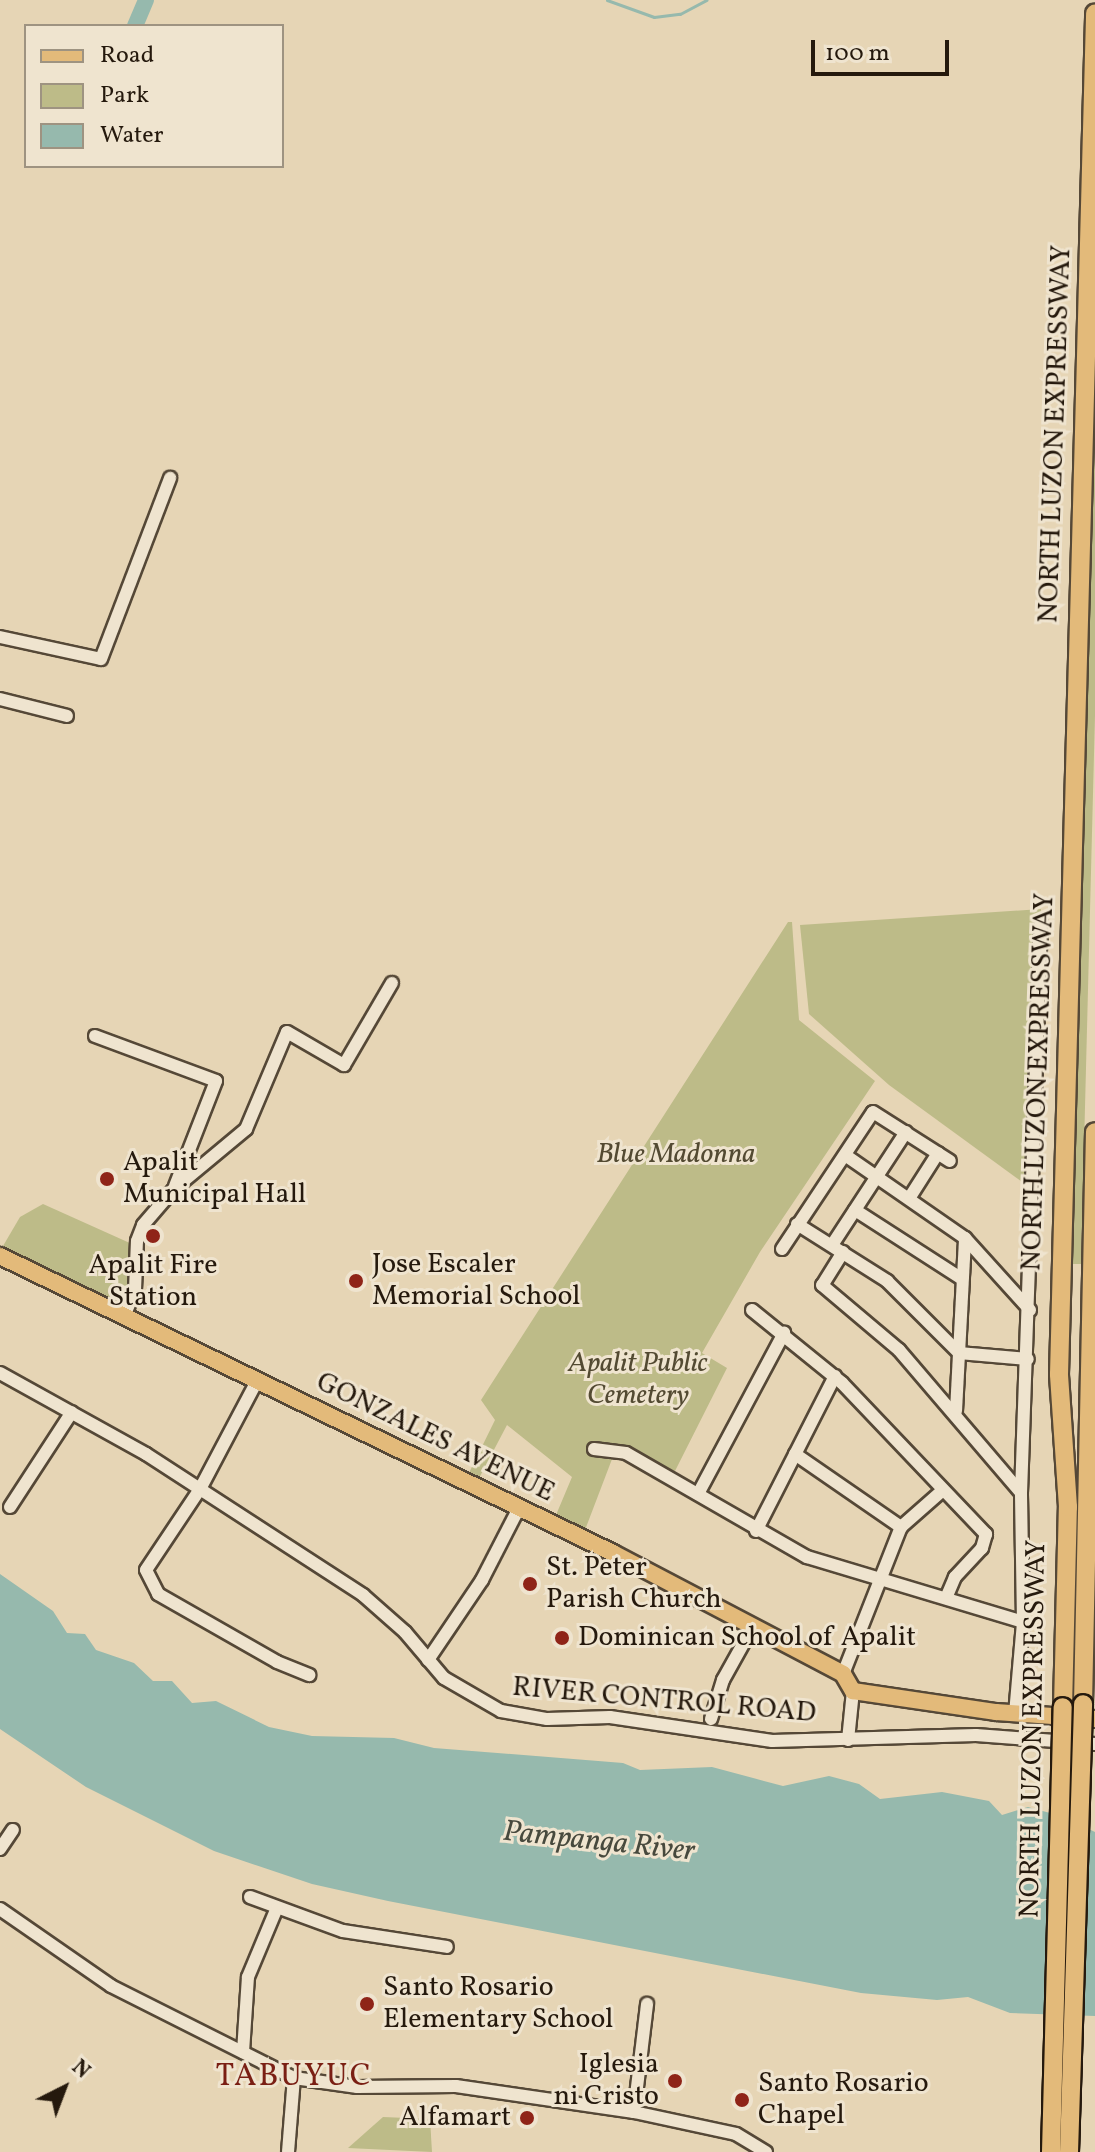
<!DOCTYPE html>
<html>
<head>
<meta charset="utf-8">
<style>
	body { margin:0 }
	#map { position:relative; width:1095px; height:2152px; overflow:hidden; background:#e6d5b5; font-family:Vollkorn,serif }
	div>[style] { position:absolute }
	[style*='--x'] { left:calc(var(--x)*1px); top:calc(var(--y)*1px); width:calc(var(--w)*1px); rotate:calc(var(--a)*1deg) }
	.green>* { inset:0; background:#bdbb88 }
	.water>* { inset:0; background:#96b9ad }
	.stream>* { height:3px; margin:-1.5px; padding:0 1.5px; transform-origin:1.5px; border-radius:1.5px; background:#96b9ad }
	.river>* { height:16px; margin:-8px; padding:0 8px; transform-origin:8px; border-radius:8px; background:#96b9ad }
	.roads { filter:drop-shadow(2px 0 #554837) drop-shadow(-2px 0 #554837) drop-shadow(0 2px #554837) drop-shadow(0 -2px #554837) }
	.minor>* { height:12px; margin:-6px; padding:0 6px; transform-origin:6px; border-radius:6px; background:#efe4cf }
	.major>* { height:16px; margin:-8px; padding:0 8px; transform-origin:8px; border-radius:8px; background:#e3ba7a }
	.highway>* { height:18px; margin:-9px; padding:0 9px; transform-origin:9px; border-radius:9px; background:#e3ba7a }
	.bridges { filter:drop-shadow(2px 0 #25190d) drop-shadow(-2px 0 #25190d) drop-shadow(0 2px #25190d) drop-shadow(0 -2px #25190d) }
	.highway-bridge>* { height:18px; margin:-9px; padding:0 9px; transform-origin:9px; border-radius:9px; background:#e3ba7a }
	.dots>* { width:22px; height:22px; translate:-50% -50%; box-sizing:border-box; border:4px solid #efe4cf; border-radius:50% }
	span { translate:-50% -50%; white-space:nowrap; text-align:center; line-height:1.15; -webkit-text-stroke:6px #efe4cf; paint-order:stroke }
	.street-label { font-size:28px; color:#25190d }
	.park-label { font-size:28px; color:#534a32; font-style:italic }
	.poi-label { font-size:28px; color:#25190d }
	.left { translate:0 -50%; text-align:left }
	.right { translate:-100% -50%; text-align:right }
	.water-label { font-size:30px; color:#47493d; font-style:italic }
	.quarter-label { font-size:32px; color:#7a1f14; letter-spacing:2px }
	.legend { position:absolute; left:24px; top:24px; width:260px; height:144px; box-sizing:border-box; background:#efe4cf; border:2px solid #9e9381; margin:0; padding:10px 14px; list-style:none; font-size:24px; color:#25190d }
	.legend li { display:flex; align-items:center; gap:16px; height:40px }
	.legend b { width:40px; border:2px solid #9e9381 }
	.north { position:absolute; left:24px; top:2048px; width:80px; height:80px; -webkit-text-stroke:6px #efe4cf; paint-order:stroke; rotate:42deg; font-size:22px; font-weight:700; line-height:32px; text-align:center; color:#25190d }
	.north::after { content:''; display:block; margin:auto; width:28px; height:36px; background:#25190d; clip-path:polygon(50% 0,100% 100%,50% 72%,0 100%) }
	.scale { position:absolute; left:811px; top:40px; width:138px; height:36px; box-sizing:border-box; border:4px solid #25190d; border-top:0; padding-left:10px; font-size:24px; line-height:28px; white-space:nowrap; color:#25190d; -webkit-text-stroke:6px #efe4cf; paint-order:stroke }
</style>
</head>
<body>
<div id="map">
	<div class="green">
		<i style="clip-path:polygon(1095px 371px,1095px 715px,1081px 1264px,1072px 1264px)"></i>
		<i style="clip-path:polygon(1041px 909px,1033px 1190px,889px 1085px,809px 1014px,800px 925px)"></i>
		<i style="clip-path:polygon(788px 922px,792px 922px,799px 1020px,875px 1081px,760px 1252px,702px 1353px,727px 1368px,675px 1471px,617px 1446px,585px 1530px,556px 1515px,572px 1477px,507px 1425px,477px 1482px,467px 1477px,495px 1420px,481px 1400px)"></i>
		<i style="clip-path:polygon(43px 1204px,132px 1244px,130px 1286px,122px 1305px,3px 1246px,20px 1217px)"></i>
		<i style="clip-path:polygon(383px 2117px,430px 2119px,432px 2152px,348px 2148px)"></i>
	</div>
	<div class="water">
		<i style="clip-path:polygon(0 1574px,53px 1611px,67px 1633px,85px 1634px,96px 1650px,134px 1663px,153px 1681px,172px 1681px,192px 1703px,216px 1701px,269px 1727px,312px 1736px,394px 1738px,434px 1748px,623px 1763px,640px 1770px,712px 1767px,783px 1786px,829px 1776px,859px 1784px,880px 1799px,942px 1792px,989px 1801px,1002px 1815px,1028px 1807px,1061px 1816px,1095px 1832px,1095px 2016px,1010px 2013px,968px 1997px,937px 2000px,861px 1993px,388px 1901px,312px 1884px,214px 1851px,86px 1787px,0 1729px)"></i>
	</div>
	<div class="stream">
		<i style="--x:607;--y:0;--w:50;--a:19.9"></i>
		<i style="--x:654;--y:17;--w:26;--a:-7"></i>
		<i style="--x:680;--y:14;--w:30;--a:-28"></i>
	</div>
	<div class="river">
		<i style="--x:135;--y:26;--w:28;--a:-67"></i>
	</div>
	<div class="roads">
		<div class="minor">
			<i style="--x:0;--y:637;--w:103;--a:12.3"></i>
			<i style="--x:101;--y:659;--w:194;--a:-69.1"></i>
			<i style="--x:0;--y:699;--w:69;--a:14.2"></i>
			<i style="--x:95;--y:1036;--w:129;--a:20.4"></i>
			<i style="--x:216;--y:1081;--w:113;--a:111.3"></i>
			<i style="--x:845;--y:1155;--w:146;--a:34.7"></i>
			<i style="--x:965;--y:1238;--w:97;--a:47.9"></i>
			<i style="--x:910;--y:1197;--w:52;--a:-57.5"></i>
			<i style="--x:855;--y:1210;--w:127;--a:32.8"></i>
			<i style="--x:797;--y:1224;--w:107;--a:32.3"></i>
			<i style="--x:887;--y:1281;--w:102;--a:45"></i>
			<i style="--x:959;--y:1353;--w:69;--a:5"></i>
			<i style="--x:832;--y:1245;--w:135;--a:-56.8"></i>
			<i style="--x:782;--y:1249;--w:164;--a:-56.4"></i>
			<i style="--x:873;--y:1112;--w:91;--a:32.5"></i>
			<i style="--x:843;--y:1252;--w:39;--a:122"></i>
			<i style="--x:822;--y:1285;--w:101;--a:40.2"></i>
			<i style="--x:899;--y:1350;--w:188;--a:49.5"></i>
			<i style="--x:752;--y:1310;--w:116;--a:39"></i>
			<i style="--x:842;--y:1383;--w:209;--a:46.4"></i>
			<i style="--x:986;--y:1534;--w:15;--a:106"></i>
			<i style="--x:982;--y:1548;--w:40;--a:133"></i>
			<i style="--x:955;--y:1577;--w:23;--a:113"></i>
			<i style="--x:124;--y:1317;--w:29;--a:-68"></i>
			<i style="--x:135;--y:1290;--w:49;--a:-87.7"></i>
			<i style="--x:137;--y:1241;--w:17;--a:-69"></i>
			<i style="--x:143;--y:1225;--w:48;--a:-49.3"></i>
			<i style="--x:174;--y:1189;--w:94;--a:-39.8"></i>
			<i style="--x:246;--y:1129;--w:105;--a:-67.1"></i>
			<i style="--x:287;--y:1032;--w:66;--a:30.1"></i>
			<i style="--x:344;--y:1065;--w:95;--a:-59.7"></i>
			<i style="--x:0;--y:1373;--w:167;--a:29"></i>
			<i style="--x:146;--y:1454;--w:259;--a:33"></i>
			<i style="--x:363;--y:1595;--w:56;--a:41.4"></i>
			<i style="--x:405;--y:1632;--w:60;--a:49.7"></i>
			<i style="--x:444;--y:1678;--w:66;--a:30.1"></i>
			<i style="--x:501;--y:1711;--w:47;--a:9.9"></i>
			<i style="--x:547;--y:1719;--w:63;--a:-1.8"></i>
			<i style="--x:610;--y:1717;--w:164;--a:8.4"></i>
			<i style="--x:772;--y:1741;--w:204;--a:-1.7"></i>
			<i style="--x:976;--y:1735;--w:119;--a:4.3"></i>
			<i style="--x:257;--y:1381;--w:122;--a:117.8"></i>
			<i style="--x:200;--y:1489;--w:97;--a:123.7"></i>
			<i style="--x:146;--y:1570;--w:27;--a:63"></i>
			<i style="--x:158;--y:1594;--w:137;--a:29.7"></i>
			<i style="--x:277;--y:1662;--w:35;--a:22"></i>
			<i style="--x:956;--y:1411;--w:173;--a:-87"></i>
			<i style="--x:594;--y:1449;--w:32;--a:7"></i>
			<i style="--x:626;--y:1453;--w:209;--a:29.9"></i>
			<i style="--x:807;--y:1557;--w:226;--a:16.7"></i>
			<i style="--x:795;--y:1454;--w:129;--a:34.6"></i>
			<i style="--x:698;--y:1494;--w:183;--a:-61.9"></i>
			<i style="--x:10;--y:1507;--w:113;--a:-56.9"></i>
			<i style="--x:756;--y:1531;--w:174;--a:-63"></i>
			<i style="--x:428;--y:1660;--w:97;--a:-56"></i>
			<i style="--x:482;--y:1580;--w:83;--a:-62.8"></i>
			<i style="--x:843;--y:1674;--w:158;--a:-68.5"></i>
			<i style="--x:901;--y:1527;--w:56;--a:-41.4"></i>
			<i style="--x:1015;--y:1714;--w:92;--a:-85"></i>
			<i style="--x:1023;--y:1622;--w:129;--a:-90.9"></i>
			<i style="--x:1021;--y:1493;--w:570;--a:-87.99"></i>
			<i style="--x:711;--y:1719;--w:41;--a:-72.9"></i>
			<i style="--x:723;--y:1680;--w:62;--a:-60.9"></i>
			<i style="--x:848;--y:1740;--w:49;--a:-84.2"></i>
			<i style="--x:0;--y:1849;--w:23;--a:-56"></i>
			<i style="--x:250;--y:1897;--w:99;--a:20.1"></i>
			<i style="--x:343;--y:1931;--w:105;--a:8.7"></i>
			<i style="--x:0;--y:1909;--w:135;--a:34.7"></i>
			<i style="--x:111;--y:1986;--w:205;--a:26.7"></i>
			<i style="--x:294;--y:2078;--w:64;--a:8.1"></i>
			<i style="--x:357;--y:2087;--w:99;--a:-0.6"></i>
			<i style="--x:456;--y:2086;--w:180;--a:8.3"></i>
			<i style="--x:634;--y:2112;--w:104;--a:12.2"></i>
			<i style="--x:736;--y:2134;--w:35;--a:31"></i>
			<i style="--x:243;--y:2052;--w:75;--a:-86.2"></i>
			<i style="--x:248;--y:1977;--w:73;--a:-67.3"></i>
			<i style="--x:634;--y:2112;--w:109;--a:-83.1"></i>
			<i style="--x:288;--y:2152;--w:74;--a:-85.4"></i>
		</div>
		<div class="major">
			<i style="--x:0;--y:1256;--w:681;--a:25.85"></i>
			<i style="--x:613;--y:1553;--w:260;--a:27.7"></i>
			<i style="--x:843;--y:1674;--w:20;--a:60"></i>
			<i style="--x:853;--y:1691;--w:145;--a:8.4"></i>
			<i style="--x:996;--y:1712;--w:99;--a:4"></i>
		</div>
		<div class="highway">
			<i style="--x:1083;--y:1704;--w:572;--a:-88.8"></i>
			<i style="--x:1063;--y:1707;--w:200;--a:-88.6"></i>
			<i style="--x:1068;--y:1507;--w:133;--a:-93.9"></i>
			<i style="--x:1059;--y:1374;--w:1361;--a:-88.48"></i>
		</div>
	</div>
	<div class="bridges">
		<div class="highway-bridge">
			<i style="--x:1051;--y:2152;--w:445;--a:-88.5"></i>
			<i style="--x:1069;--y:2152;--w:448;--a:-88.2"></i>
		</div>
	</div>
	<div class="dots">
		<i style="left:107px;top:1179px;background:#8f2418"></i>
		<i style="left:153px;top:1236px;background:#8f2418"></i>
		<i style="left:356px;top:1281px;background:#8f2418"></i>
		<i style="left:530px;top:1584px;background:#8f2418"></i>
		<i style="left:562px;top:1638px;background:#8f2418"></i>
		<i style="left:367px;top:2004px;background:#8f2418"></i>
		<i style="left:675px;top:2081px;background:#8f2418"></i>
		<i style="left:742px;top:2100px;background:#8f2418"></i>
		<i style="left:527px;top:2118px;background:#8f2418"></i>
	</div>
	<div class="street-label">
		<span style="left:1056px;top:434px;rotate:-88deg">NORTH LUZON EXPRESSWAY</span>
		<span style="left:1039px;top:1082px;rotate:-88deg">NORTH LUZON EXPRESSWAY</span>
		<span style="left:435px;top:1438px;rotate:26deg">GONZALES AVENUE</span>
		<span style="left:664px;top:1701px;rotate:5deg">RIVER CONTROL ROAD</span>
		<span style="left:1034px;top:1729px;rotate:-89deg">NORTH LUZON EXPRESSWAY</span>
	</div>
	<div class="park-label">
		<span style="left:676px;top:1155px">Blue Madonna</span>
		<span style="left:638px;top:1380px">Apalit Public<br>Cemetery</span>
	</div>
	<div class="poi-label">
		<span class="left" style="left:123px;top:1179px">Apalit<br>Municipal Hall</span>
		<span class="left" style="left:372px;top:1281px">Jose Escaler<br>Memorial School</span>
		<span style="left:153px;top:1282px">Apalit Fire<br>Station</span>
		<span class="left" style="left:546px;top:1584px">St. Peter<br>Parish Church</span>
		<span class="left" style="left:578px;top:1638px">Dominican School of Apalit</span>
		<span class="left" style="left:383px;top:2004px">Santo Rosario<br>Elementary School</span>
		<span class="right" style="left:659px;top:2081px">Iglesia<br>ni Cristo</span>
		<span class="left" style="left:758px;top:2100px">Santo Rosario<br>Chapel</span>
		<span class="right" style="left:511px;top:2118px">Alfamart</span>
	</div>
	<div class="water-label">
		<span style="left:599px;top:1842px;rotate:6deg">Pampanga River</span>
	</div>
	<div class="quarter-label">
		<span style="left:294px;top:2077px">TABUYUC</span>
	</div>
	<ul class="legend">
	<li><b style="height:10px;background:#e3ba7a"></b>Road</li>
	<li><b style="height:22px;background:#bdbb88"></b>Park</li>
	<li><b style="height:22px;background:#96b9ad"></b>Water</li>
	</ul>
	<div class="north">N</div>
	<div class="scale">100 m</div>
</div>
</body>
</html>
